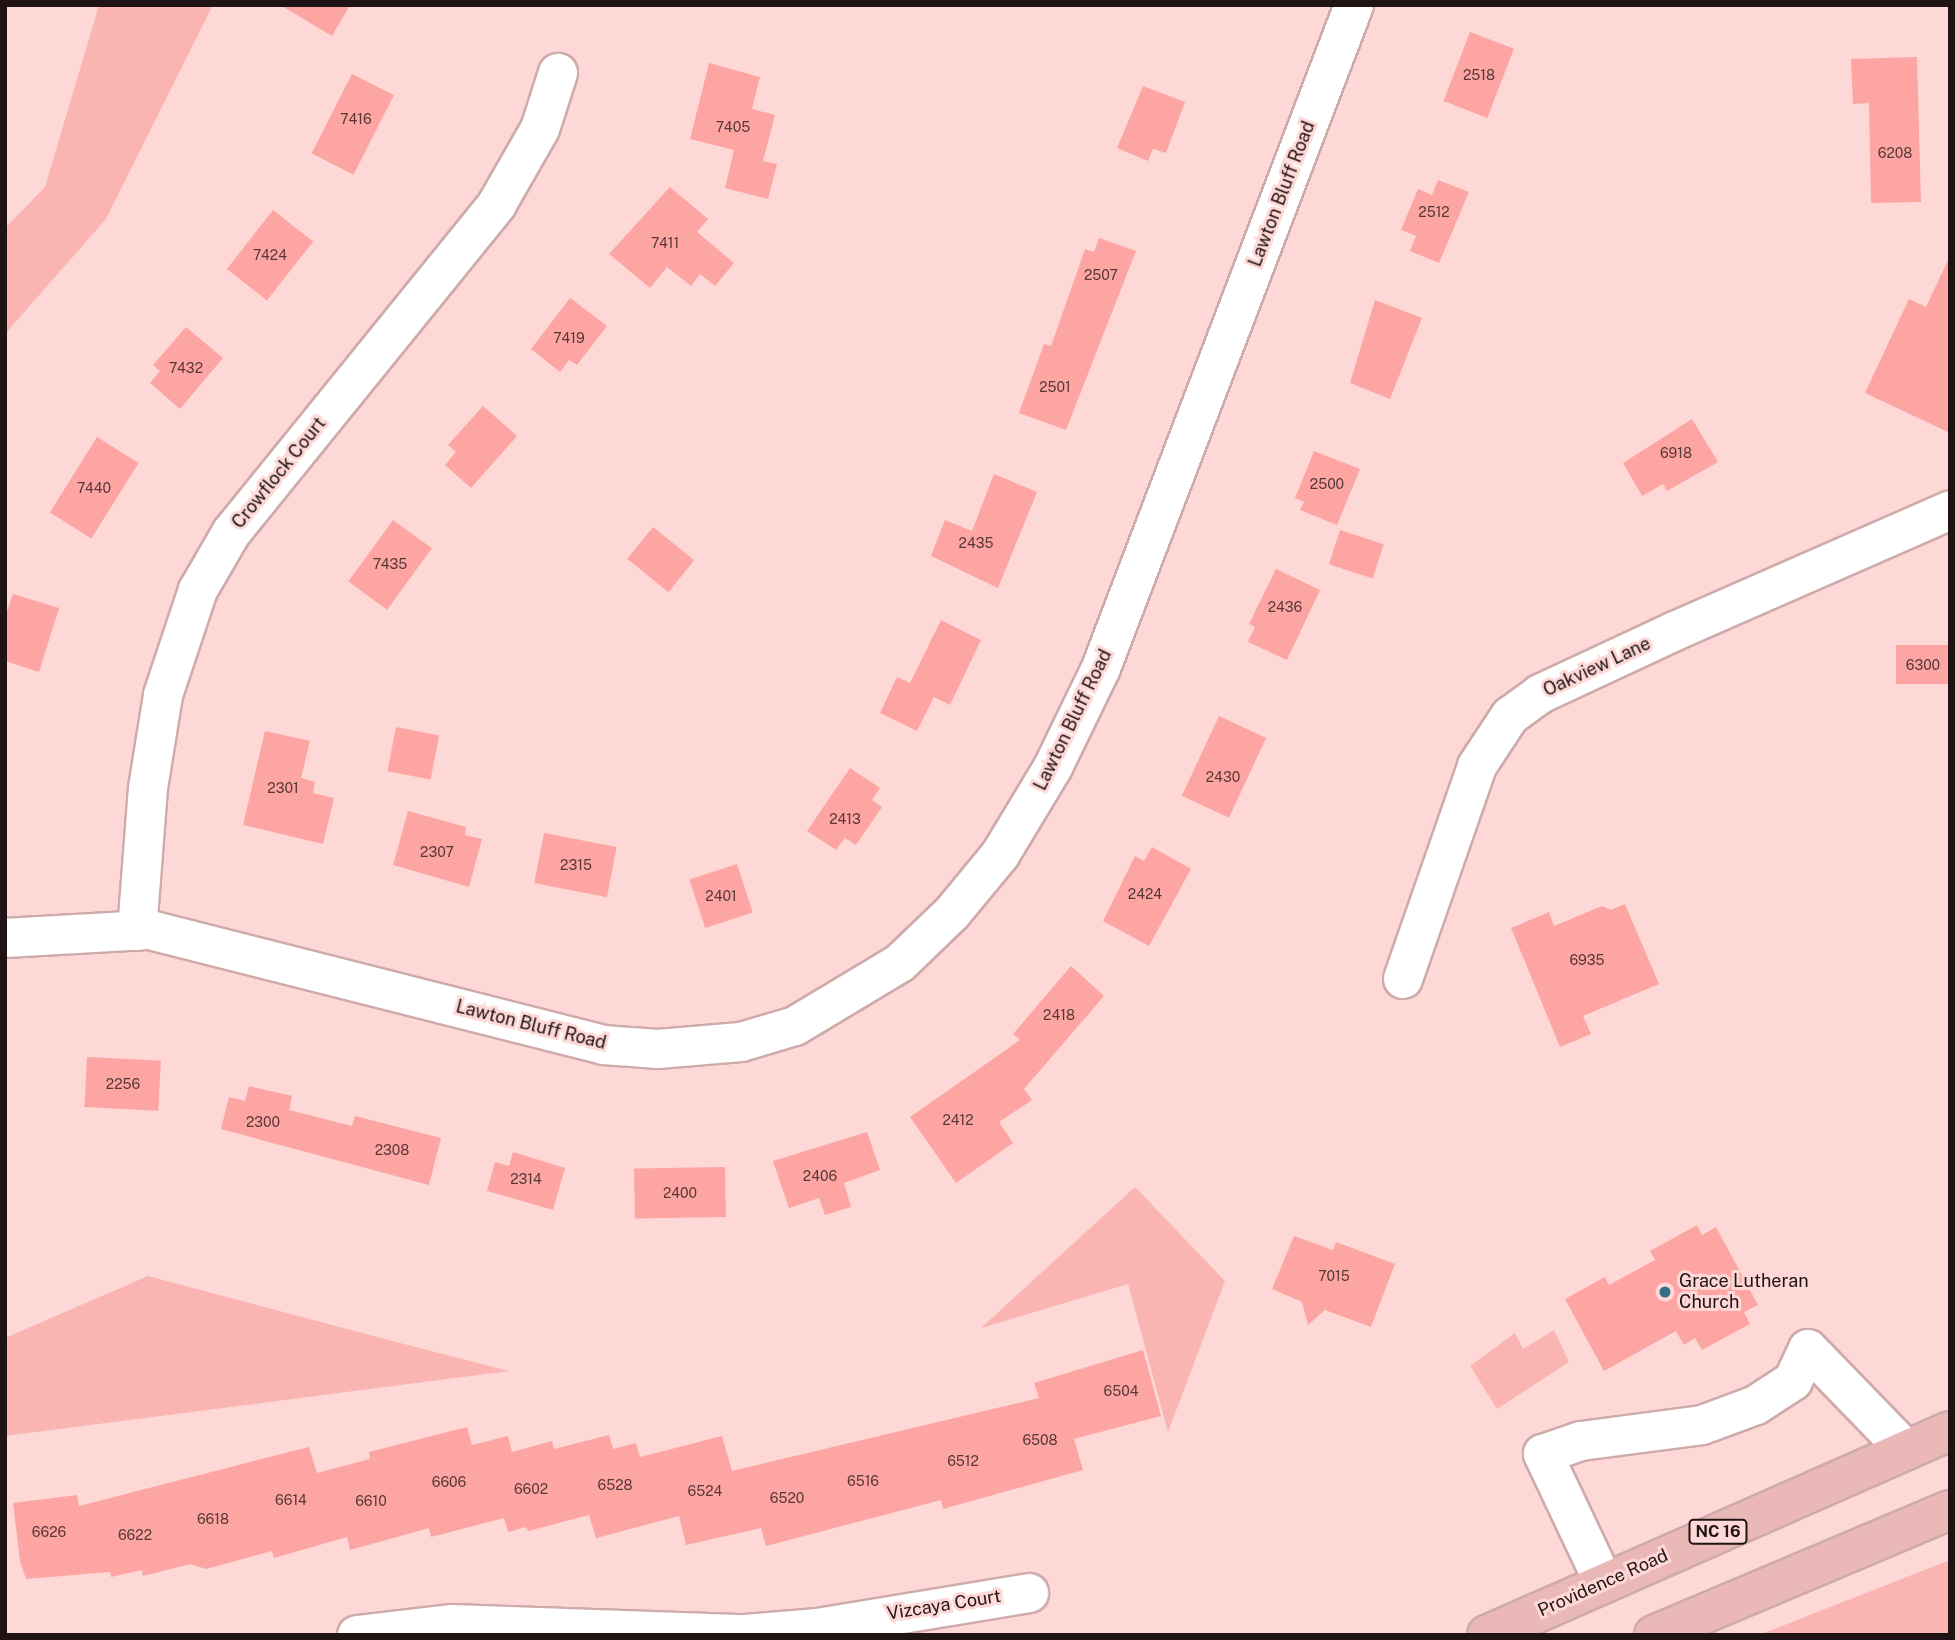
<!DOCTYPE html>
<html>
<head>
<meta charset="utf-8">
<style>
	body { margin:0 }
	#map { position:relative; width:1955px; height:1640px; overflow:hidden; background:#fdd8d6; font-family:"Public Sans",sans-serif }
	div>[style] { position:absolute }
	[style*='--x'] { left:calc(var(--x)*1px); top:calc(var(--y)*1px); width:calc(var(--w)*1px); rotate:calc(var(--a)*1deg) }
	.green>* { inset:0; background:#fab5b3 }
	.building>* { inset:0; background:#fda5a3; transform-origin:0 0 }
	.roads { filter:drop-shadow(2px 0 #ceabaa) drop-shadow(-2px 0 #ceabaa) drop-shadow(0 2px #ceabaa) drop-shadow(0 -2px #ceabaa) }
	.minor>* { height:38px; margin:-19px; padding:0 19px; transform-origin:19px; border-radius:19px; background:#fff }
	.major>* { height:38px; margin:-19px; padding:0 19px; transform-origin:19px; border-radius:19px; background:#ebb8b8 }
	.dots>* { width:19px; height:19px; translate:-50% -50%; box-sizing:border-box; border:4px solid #fdd8d6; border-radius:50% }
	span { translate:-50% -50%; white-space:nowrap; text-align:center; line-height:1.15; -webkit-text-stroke:6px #fdd8d6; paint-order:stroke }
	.number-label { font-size:14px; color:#573837 }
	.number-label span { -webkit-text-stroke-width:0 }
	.shield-label span { padding:2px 5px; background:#fdd8d6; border:2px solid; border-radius:5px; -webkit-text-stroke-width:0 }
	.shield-label { font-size:16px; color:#201313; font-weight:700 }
	.street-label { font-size:18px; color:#201313 }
	.poi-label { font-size:18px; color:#201313 }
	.left { translate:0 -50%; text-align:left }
	.frame { position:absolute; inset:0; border:7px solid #201313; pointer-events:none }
</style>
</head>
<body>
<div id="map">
	<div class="green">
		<i style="clip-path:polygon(99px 5px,213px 5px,106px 219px,5px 334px,5px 228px,45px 187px)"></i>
		<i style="clip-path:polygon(1135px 1187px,1225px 1281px,1168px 1432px,1128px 1284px,981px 1328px)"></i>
		<i style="clip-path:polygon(148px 1276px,400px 1343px,509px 1371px,5px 1436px,5px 1338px)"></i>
		<i style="clip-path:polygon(1554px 1330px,1569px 1362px,1497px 1409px,1470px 1366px,1515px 1333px,1523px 1349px)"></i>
		<i style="clip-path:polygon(1950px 1560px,1950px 1635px,1759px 1635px)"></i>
	</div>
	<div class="building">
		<i style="clip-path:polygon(280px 5px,350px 5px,332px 36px)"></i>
		<i style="left:1470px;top:32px;width:47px;height:74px;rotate:21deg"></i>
		<i style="clip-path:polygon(1917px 57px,1921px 202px,1871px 203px,1869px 103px,1853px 104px,1851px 59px)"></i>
		<i style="clip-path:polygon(709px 63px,760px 77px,752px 109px,775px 115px,763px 161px,777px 164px,768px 199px,725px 188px,734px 150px,690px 139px)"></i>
		<i style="left:352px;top:74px;width:47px;height:89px;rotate:27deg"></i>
		<i style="clip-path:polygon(1143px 86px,1185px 102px,1166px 153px,1153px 149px,1148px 161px,1117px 148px)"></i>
		<i style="clip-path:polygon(1438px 180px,1469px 192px,1439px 263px,1410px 251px,1416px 236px,1401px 230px,1418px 189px,1432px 195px)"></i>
		<i style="clip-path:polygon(670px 187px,708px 219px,697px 232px,734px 263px,715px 286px,700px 274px,691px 286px,667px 267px,650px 288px,609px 254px)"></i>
		<i style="left:273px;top:210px;width:51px;height:75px;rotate:38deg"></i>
		<i style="clip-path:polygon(1099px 238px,1136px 251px,1066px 430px,1019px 413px,1044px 344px,1051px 346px,1085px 249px,1094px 252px)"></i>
		<i style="clip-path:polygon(1950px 256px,1950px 433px,1865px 393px,1909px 299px,1926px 307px)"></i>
		<i style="clip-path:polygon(570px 298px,607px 326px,577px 365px,569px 360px,560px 372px,531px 349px)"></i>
		<i style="clip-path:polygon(1375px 300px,1422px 318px,1390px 399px,1350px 383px)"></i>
		<i style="clip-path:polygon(186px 327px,223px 358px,180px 409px,150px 383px,160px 371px,153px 365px)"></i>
		<i style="clip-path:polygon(483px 406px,517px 436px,471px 488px,445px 465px,456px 452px,448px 445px)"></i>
		<i style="clip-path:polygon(1692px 419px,1718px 462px,1667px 491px,1663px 484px,1642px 496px,1623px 463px)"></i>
		<i style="left:97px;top:437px;width:49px;height:89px;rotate:32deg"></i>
		<i style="clip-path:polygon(1314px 451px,1360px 469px,1337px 525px,1300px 510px,1304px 502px,1295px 498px)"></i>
		<i style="clip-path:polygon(994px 474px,1037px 492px,998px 588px,931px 556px,945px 520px,972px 531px)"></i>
		<i style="left:393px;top:520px;width:48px;height:76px;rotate:36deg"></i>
		<i style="left:653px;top:527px;width:53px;height:41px;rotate:39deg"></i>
		<i style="left:1340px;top:530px;width:46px;height:36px;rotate:18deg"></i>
		<i style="clip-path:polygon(1276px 569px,1320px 590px,1287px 660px,1248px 642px,1255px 627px,1249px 624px)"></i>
		<i style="clip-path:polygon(13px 594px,59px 608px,39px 672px,5px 661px,5px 617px)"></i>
		<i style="clip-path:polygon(941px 620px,981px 640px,950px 705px,934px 697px,917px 731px,880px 713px,897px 677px,910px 683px)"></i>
		<i style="left:1950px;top:645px;width:39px;height:54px;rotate:90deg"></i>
		<i style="left:1219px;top:716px;width:52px;height:88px;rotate:25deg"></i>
		<i style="left:396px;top:727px;width:44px;height:45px;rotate:11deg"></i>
		<i style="clip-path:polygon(265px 731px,310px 741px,301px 778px,315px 782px,313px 793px,334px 798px,323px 844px,243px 825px)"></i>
		<i style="clip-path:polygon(850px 768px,880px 788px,872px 800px,882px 807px,856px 845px,845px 838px,836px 850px,807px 831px)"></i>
		<i style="clip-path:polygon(408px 811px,466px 827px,465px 835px,482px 839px,469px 887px,393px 865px)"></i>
		<i style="left:544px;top:833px;width:74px;height:51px;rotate:11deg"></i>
		<i style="clip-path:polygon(1152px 847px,1191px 869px,1149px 946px,1103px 921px,1135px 856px,1144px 861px)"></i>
		<i style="left:737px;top:864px;width:51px;height:50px;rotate:72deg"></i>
		<i style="clip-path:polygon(1625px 904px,1659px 984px,1583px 1016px,1591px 1034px,1560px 1047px,1511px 928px,1549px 912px,1554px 926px,1602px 906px,1611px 910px)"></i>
		<i style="clip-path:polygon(1071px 966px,1104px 996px,1024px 1089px,1032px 1100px,999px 1122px,1013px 1143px,956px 1183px,910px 1117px,1020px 1040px,1013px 1034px)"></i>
		<i style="left:87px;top:1057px;width:74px;height:50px;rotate:3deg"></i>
		<i style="clip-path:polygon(249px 1086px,292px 1096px,289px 1110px,352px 1126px,355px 1116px,441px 1138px,429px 1185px,221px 1129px,229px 1097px,245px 1101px)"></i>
		<i style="clip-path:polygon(867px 1132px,880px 1170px,844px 1183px,851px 1207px,825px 1215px,819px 1198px,789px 1208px,773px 1161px)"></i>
		<i style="clip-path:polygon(513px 1152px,565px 1168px,553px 1210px,487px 1191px,495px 1162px,509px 1166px)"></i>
		<i style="left:725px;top:1167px;width:50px;height:91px;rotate:89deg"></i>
		<i style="clip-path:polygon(1697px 1225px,1702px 1235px,1716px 1227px,1758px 1305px,1744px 1312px,1750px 1324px,1702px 1350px,1695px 1338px,1684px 1345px,1676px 1331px,1604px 1371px,1565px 1299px,1605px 1277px,1609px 1285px,1655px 1260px,1650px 1251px)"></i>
		<i style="clip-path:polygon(1294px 1236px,1333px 1250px,1336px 1242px,1395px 1264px,1371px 1327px,1325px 1310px,1308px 1325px,1302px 1302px,1272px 1289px)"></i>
		<i style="clip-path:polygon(1143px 1350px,1161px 1416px,1074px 1439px,1083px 1470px,943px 1509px,941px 1500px,766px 1546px,761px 1528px,686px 1545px,679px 1516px,596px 1538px,589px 1515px,528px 1531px,526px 1527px,508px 1532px,504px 1518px,431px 1537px,429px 1528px,350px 1550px,347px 1537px,274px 1558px,272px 1551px,206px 1569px,190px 1564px,143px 1576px,142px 1570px,111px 1577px,110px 1572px,26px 1579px,20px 1561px,13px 1503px,77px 1495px,79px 1506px,309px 1447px,317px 1473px,370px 1459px,369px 1452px,467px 1427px,472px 1445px,508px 1436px,512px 1452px,552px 1441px,554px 1449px,609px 1435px,613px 1449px,636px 1443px,640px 1457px,722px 1436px,732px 1471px,1039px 1398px,1034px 1383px)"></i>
	</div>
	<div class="roads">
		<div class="minor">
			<i style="--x:137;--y:931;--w:143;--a:-85.6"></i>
			<i style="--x:148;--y:788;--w:94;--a:-80.8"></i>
			<i style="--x:163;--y:695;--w:111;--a:-71.6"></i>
			<i style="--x:198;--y:590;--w:66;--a:-59.9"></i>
			<i style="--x:231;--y:533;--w:423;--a:-51"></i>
			<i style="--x:497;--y:204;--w:86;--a:-60.2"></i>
			<i style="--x:540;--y:129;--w:59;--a:-72.2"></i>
			<i style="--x:5;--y:938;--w:145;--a:-3.2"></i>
			<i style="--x:150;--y:930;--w:467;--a:14.2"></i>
			<i style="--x:603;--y:1045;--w:55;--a:4.2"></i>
			<i style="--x:658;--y:1049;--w:83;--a:-4.8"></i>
			<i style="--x:741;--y:1042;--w:56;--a:-16.5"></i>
			<i style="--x:795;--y:1026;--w:122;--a:-31"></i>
			<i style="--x:900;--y:963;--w:72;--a:-43.9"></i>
			<i style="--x:952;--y:913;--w:75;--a:-50.4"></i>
			<i style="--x:1000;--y:855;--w:103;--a:-58.9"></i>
			<i style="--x:1053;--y:767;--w:110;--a:-64.1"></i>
			<i style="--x:1101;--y:668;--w:710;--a:-69.11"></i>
			<i style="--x:1403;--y:979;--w:225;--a:-70.8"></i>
			<i style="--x:1477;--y:766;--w:60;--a:-56.6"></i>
			<i style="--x:1510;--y:716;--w:37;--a:-36"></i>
			<i style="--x:1540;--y:694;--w:149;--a:-25"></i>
			<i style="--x:1675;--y:631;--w:300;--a:-23.7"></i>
			<i style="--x:1604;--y:1583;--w:143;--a:-115.3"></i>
			<i style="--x:1543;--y:1454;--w:40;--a:-18.9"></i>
			<i style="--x:1581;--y:1441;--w:122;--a:-7.5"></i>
			<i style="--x:1702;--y:1425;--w:58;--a:-20.3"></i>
			<i style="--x:1756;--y:1405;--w:44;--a:-33"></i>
			<i style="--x:1793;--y:1381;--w:35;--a:-65"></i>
			<i style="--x:1808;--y:1349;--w:141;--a:45.9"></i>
			<i style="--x:357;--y:1635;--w:96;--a:-6.6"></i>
			<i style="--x:452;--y:1624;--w:293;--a:2"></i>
			<i style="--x:745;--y:1634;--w:73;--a:-4.7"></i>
			<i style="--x:818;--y:1628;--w:214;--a:-9.4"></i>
		</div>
		<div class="major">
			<i style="--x:1487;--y:1635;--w:506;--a:-23.78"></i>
			<i style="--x:1654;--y:1635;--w:321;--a:-22.9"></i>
		</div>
	</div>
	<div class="dots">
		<i style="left:1665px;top:1292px;background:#356d87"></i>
	</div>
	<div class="number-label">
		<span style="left:1479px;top:75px">2518</span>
		<span style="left:356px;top:119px">7416</span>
		<span style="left:733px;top:127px">7405</span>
		<span style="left:1895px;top:153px">6208</span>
		<span style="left:1434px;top:212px">2512</span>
		<span style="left:665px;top:243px">7411</span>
		<span style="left:270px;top:255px">7424</span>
		<span style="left:1101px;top:275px">2507</span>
		<span style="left:569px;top:338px">7419</span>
		<span style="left:186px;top:368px">7432</span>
		<span style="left:1055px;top:387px">2501</span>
		<span style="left:1676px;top:453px">6918</span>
		<span style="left:1327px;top:484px">2500</span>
		<span style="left:94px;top:488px">7440</span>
		<span style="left:976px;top:543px">2435</span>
		<span style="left:390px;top:564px">7435</span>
		<span style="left:1285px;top:607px">2436</span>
		<span style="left:1923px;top:665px">6300</span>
		<span style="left:1223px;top:777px">2430</span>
		<span style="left:283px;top:788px">2301</span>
		<span style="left:845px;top:819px">2413</span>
		<span style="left:437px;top:852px">2307</span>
		<span style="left:576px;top:865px">2315</span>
		<span style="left:1145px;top:894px">2424</span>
		<span style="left:721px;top:896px">2401</span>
		<span style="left:1587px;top:960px">6935</span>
		<span style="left:1059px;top:1015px">2418</span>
		<span style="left:123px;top:1084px">2256</span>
		<span style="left:958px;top:1120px">2412</span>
		<span style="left:263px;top:1122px">2300</span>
		<span style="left:392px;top:1150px">2308</span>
		<span style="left:820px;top:1176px">2406</span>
		<span style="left:526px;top:1179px">2314</span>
		<span style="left:680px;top:1193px">2400</span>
		<span style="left:1334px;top:1276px">7015</span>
		<span style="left:1121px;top:1391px">6504</span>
		<span style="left:1040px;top:1440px">6508</span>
		<span style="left:963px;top:1461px">6512</span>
		<span style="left:863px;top:1481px">6516</span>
		<span style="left:449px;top:1482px">6606</span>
		<span style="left:615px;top:1485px">6528</span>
		<span style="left:531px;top:1489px">6602</span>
		<span style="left:705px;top:1491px">6524</span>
		<span style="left:787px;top:1498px">6520</span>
		<span style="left:291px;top:1500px">6614</span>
		<span style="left:371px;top:1501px">6610</span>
		<span style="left:213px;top:1519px">6618</span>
		<span style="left:49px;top:1532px">6626</span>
		<span style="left:135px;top:1535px">6622</span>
	</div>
	<div class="shield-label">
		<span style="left:1718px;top:1532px">NC 16</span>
	</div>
	<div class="street-label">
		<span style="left:1282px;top:194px;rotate:-69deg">Lawton Bluff Road</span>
		<span style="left:279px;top:473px;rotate:-51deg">Crowflock Court</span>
		<span style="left:1597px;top:667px;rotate:-25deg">Oakview Lane</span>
		<span style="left:1073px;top:720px;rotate:-64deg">Lawton Bluff Road</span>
		<span style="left:531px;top:1025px;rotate:14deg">Lawton Bluff Road</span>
		<span style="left:1603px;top:1583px;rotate:-24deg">Providence Road</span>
		<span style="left:944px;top:1605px;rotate:-9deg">Vizcaya Court</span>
	</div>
	<div class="poi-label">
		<span class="left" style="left:1679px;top:1292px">Grace Lutheran<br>Church</span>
	</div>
	<div class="frame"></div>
</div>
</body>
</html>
